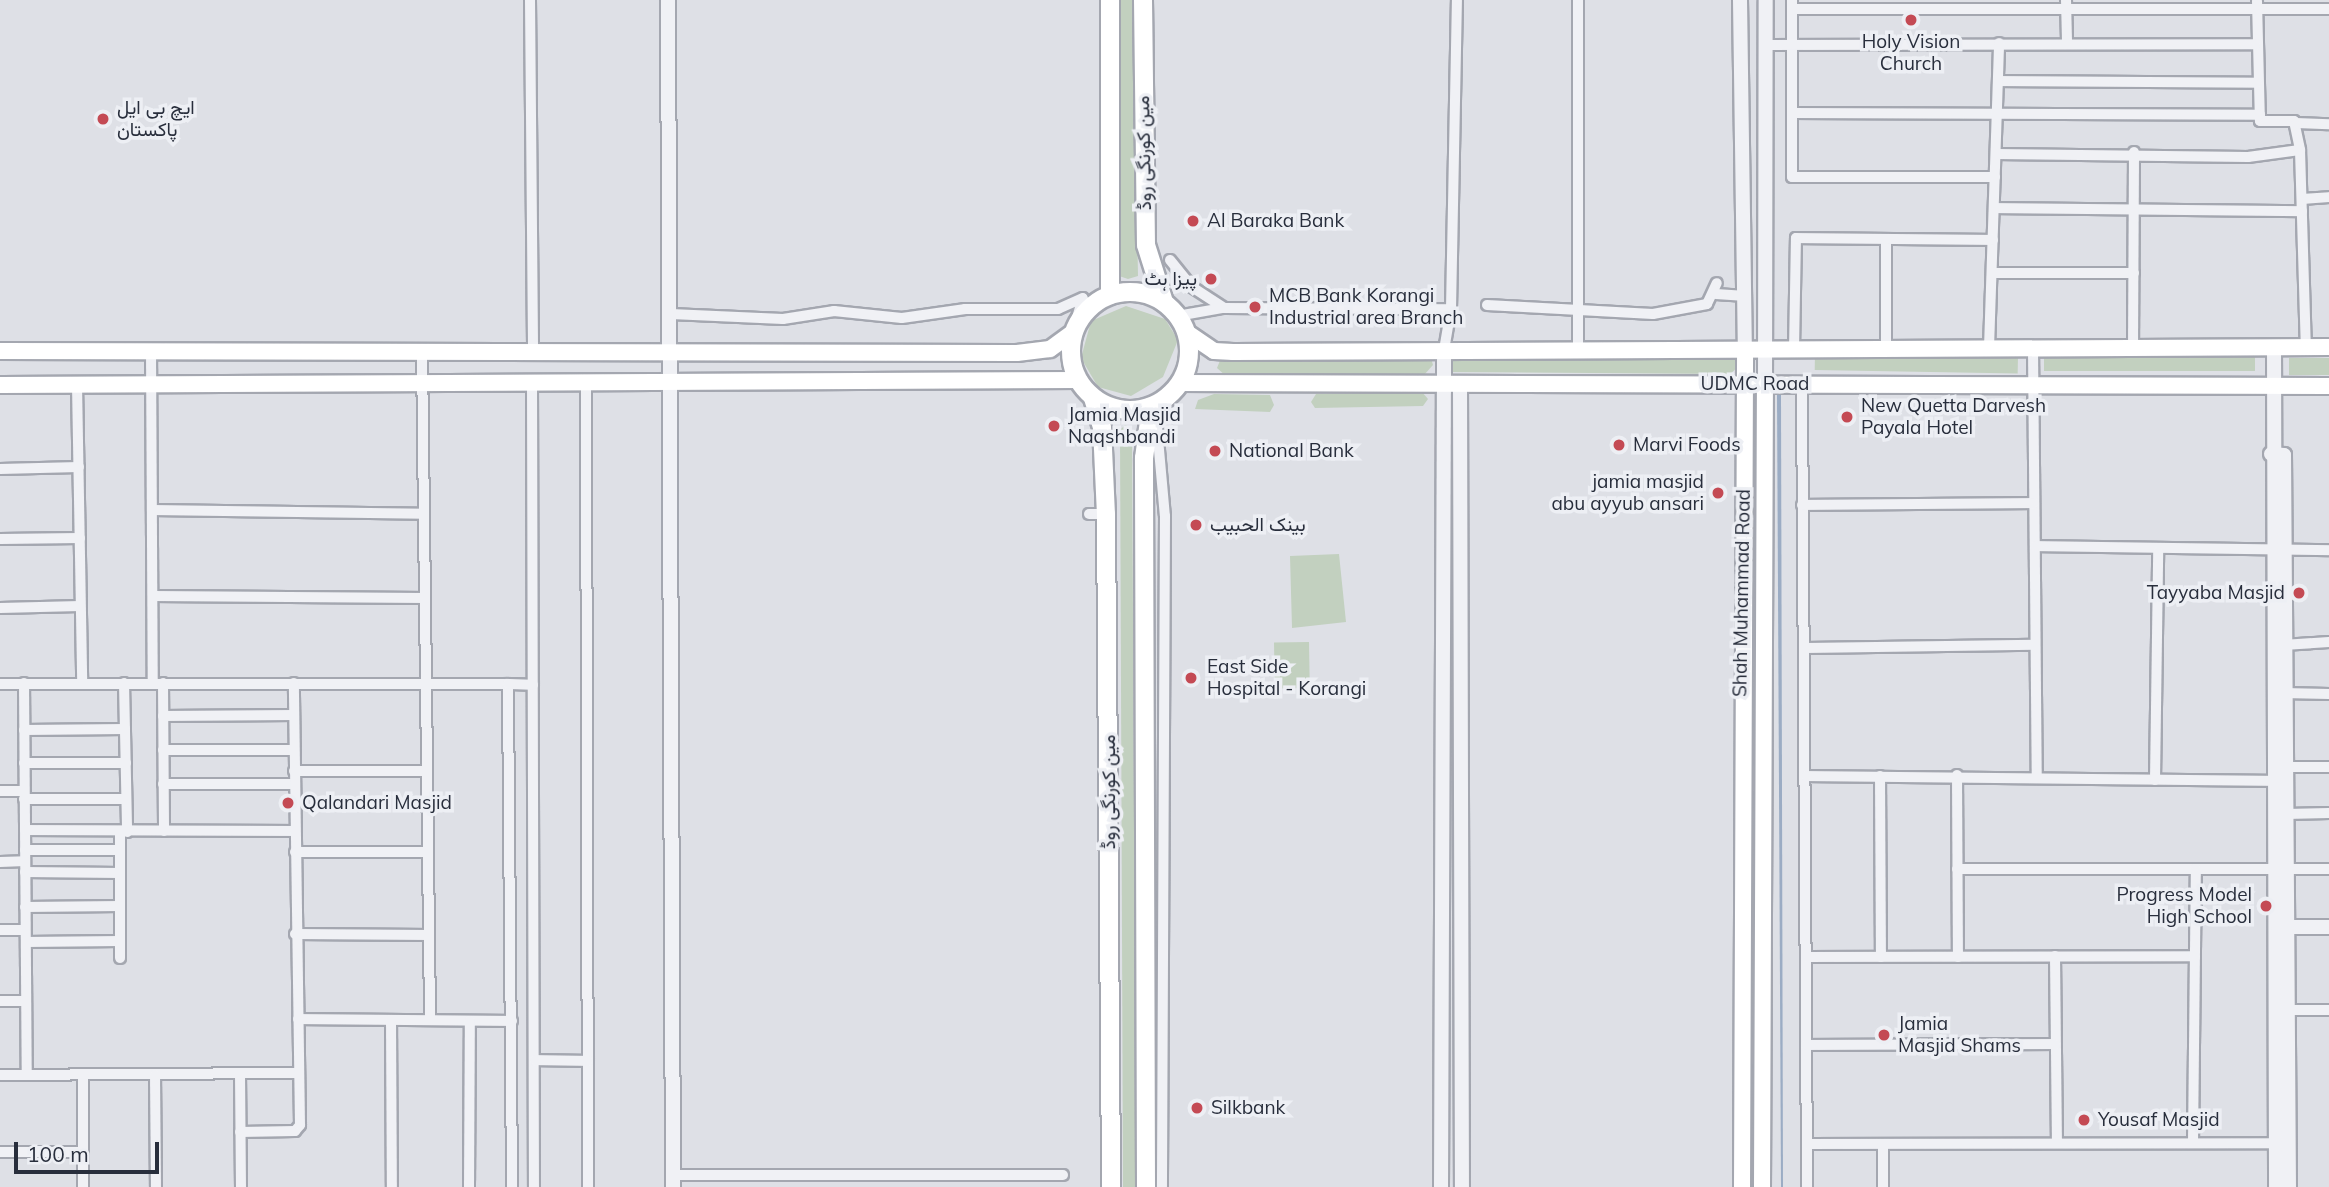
<!DOCTYPE html>
<html>
<head>
<meta charset="utf-8">
<style>
	body { margin:0 }
	#map { position:relative; width:2329px; height:1187px; overflow:hidden; background:#dee0e6; font-family:Mulish,Vazirmatn,sans-serif }
	div>[style] { position:absolute }
	[style*='--x'] { left:calc(var(--x)*1px); top:calc(var(--y)*1px); width:calc(var(--w)*1px); rotate:calc(var(--a)*1deg) }
	.green>* { inset:0; background:#c2d0bf; transform-origin:0 0 }
	.water>* { inset:0; background:#9bacc4 }
	.roads { filter:drop-shadow(2px 0 #a4a7b0) drop-shadow(-2px 0 #a4a7b0) drop-shadow(0 2px #a4a7b0) drop-shadow(0 -2px #a4a7b0) }
	.minor>* { height:10px; margin:-5px; padding:0 5px; transform-origin:5px; border-radius:5px; background:#f0f1f5 }
	.tertiary>* { height:14px; margin:-7px; padding:0 7px; transform-origin:7px; border-radius:7px; background:#f0f1f5 }
	.secondary>* { height:16px; margin:-8px; padding:0 8px; transform-origin:8px; border-radius:8px; background:#fff }
	.primary>* { height:18px; margin:-9px; padding:0 9px; transform-origin:9px; border-radius:9px; background:#fff }
	.primary>.ring { margin:-9px; padding:0; box-sizing:content-box; background:none; border:18px solid #fff; border-radius:50% }
	.dots>* { width:19px; height:19px; translate:-50% -50%; box-sizing:border-box; border:4px solid #edeff4; border-radius:50% }
	span { translate:-50% -50%; white-space:nowrap; text-align:center; line-height:1.15; -webkit-text-stroke:7px #edeff4; paint-order:stroke }
	.poi-label { font-size:19px; color:#282e3c }
	.left { translate:0 -50%; text-align:left }
	.right { translate:-100% -50%; text-align:right }
	.street-label { font-size:19px; color:#282e3c }
	.scale { position:absolute; left:14px; top:1142px; width:145px; height:32px; box-sizing:border-box; border:4px solid #282e3c; border-top:0; padding-left:9px; font-size:21px; line-height:24px; white-space:nowrap; color:#282e3c; -webkit-text-stroke:5px #edeff4; paint-order:stroke }
</style>
</head>
<body>
<div id="map">
	<div class="green">
		<i style="clip-path:polygon(1118px 0,1133px 0,1138px 276px,1128px 279px,1119px 276px)"></i>
		<i style="clip-path:polygon(1126px 306px,1165px 319px,1178px 340px,1163px 377px,1131px 396px,1098px 387px,1081px 358px,1091px 321px)"></i>
		<i style="left:2255px;top:352px;width:19px;height:211px;rotate:90deg"></i>
		<i style="left:1815px;top:353px;width:203px;height:17px;rotate:1deg"></i>
		<i style="clip-path:polygon(1735px 357px,1738px 367px,1730px 374px,1449px 372px,1450px 358px)"></i>
		<i style="clip-path:polygon(1221px 358px,1431px 358px,1433px 365px,1424px 375px,1227px 377px,1217px 368px)"></i>
		<i style="left:2289px;top:358px;width:40px;height:17px"></i>
		<i style="clip-path:polygon(1422px 392px,1428px 399px,1423px 406px,1315px 408px,1311px 402px,1316px 394px)"></i>
		<i style="clip-path:polygon(1214px 394px,1270px 395px,1274px 405px,1270px 412px,1195px 409px,1198px 400px)"></i>
		<i style="clip-path:polygon(1125px 425px,1132px 428px,1136px 1187px,1123px 1187px,1120px 430px)"></i>
		<i style="clip-path:polygon(1339px 554px,1346px 622px,1292px 628px,1290px 556px)"></i>
		<i style="left:1309px;top:642px;width:46px;height:35px;rotate:89deg"></i>
	</div>
	<div class="water">
		<i style="clip-path:polygon(1777px 393px,1781px 393px,1783px 1187px,1781px 1187px)"></i>
	</div>
	<div class="roads">
		<div class="minor">
			<i style="--x:530;--y:0;--w:352;--a:89.5"></i>
			<i style="--x:1792;--y:0;--w:177;--a:90"></i>
			<i style="--x:1792;--y:177;--w:203;--a:0"></i>
			<i style="--x:2066;--y:0;--w:40;--a:88.6"></i>
			<i style="--x:2257;--y:1;--w:120;--a:88.6"></i>
			<i style="--x:2260;--y:121;--w:34;--a:0"></i>
			<i style="--x:2294;--y:121;--w:30;--a:78"></i>
			<i style="--x:2300;--y:150;--w:197;--a:88.3"></i>
			<i style="--x:1792;--y:9;--w:537;--a:0"></i>
			<i style="--x:1766;--y:45;--w:489;--a:-0.1"></i>
			<i style="--x:1998;--y:81;--w:259;--a:0.4"></i>
			<i style="--x:1792;--y:113;--w:468;--a:0.2"></i>
			<i style="--x:2296;--y:123;--w:33;--a:2"></i>
			<i style="--x:1996;--y:154;--w:252;--a:0.7"></i>
			<i style="--x:2248;--y:157;--w:52;--a:-7.7"></i>
			<i style="--x:2302;--y:199;--w:27;--a:-4"></i>
			<i style="--x:1994;--y:208;--w:308;--a:0.6"></i>
			<i style="--x:1886;--y:239;--w:110;--a:90"></i>
			<i style="--x:1170;--y:260;--w:35;--a:51"></i>
			<i style="--x:1192;--y:287;--w:38;--a:33"></i>
			<i style="--x:1224;--y:308;--w:227;--a:0.3"></i>
			<i style="--x:1992;--y:273;--w:142;--a:0"></i>
			<i style="--x:1716;--y:294;--w:26;--a:4"></i>
			<i style="--x:1487;--y:305;--w:166;--a:3.1"></i>
			<i style="--x:1653;--y:314;--w:55;--a:-10.5"></i>
			<i style="--x:1707;--y:304;--w:23;--a:-65"></i>
			<i style="--x:671;--y:314;--w:112;--a:2.6"></i>
			<i style="--x:783;--y:319;--w:52;--a:-8.9"></i>
			<i style="--x:834;--y:311;--w:68;--a:5.9"></i>
			<i style="--x:902;--y:318;--w:64;--a:-8.1"></i>
			<i style="--x:965;--y:309;--w:93;--a:0"></i>
			<i style="--x:1058;--y:309;--w:27;--a:-24"></i>
			<i style="--x:1177;--y:316;--w:47;--a:-9.9"></i>
			<i style="--x:1073;--y:332;--w:35;--a:-74"></i>
			<i style="--x:2133;--y:347;--w:195;--a:-89.7"></i>
			<i style="--x:1578;--y:348;--w:348;--a:-90"></i>
			<i style="--x:1989;--y:348;--w:305;--a:-88.1"></i>
			<i style="--x:2033;--y:348;--w:429;--a:89.5"></i>
			<i style="--x:151;--y:350;--w:333;--a:89.7"></i>
			<i style="--x:1444;--y:350;--w:42;--a:-80.3"></i>
			<i style="--x:1451;--y:309;--w:309;--a:-88.9"></i>
			<i style="--x:1794;--y:350;--w:112;--a:-89"></i>
			<i style="--x:1796;--y:238;--w:197;--a:0.6"></i>
			<i style="--x:422;--y:353;--w:667;--a:89.31"></i>
			<i style="--x:586;--y:382;--w:805;--a:89.86"></i>
			<i style="--x:532;--y:383;--w:804;--a:89.86"></i>
			<i style="--x:77;--y:384;--w:299;--a:89"></i>
			<i style="--x:1802;--y:385;--w:802;--a:89.64"></i>
			<i style="--x:1155;--y:405;--w:111;--a:84.9"></i>
			<i style="--x:1165;--y:516;--w:671;--a:90.26"></i>
			<i style="--x:0;--y:469;--w:79;--a:-1.5"></i>
			<i style="--x:1802;--y:505;--w:232;--a:-0.5"></i>
			<i style="--x:152;--y:510;--w:272;--a:0.8"></i>
			<i style="--x:1089;--y:514;--w:17;--a:0"></i>
			<i style="--x:0;--y:539;--w:80;--a:-0.7"></i>
			<i style="--x:2035;--y:546;--w:294;--a:0.8"></i>
			<i style="--x:153;--y:596;--w:272;--a:0.4"></i>
			<i style="--x:0;--y:608;--w:80;--a:-1.4"></i>
			<i style="--x:2283;--y:645;--w:46;--a:-3.7"></i>
			<i style="--x:1806;--y:648;--w:229;--a:-0.8"></i>
			<i style="--x:24;--y:683;--w:392;--a:89.6"></i>
			<i style="--x:124;--y:683;--w:149;--a:88.8"></i>
			<i style="--x:163;--y:683;--w:148;--a:89.6"></i>
			<i style="--x:0;--y:684;--w:508;--a:0"></i>
			<i style="--x:2283;--y:693;--w:46;--a:1.2"></i>
			<i style="--x:163;--y:716;--w:131;--a:-0.4"></i>
			<i style="--x:24;--y:730;--w:101;--a:-0.6"></i>
			<i style="--x:163;--y:750;--w:131;--a:0"></i>
			<i style="--x:24;--y:763;--w:102;--a:0"></i>
			<i style="--x:2286;--y:767;--w:43;--a:0"></i>
			<i style="--x:294;--y:771;--w:133;--a:0"></i>
			<i style="--x:1957;--y:775;--w:182;--a:89.7"></i>
			<i style="--x:1807;--y:776;--w:473;--a:0.6"></i>
			<i style="--x:1880;--y:776;--w:181;--a:89.7"></i>
			<i style="--x:2155;--y:780;--w:228;--a:-89.2"></i>
			<i style="--x:163;--y:784;--w:131;--a:0"></i>
			<i style="--x:0;--y:791;--w:24;--a:0"></i>
			<i style="--x:24;--y:799;--w:102;--a:0"></i>
			<i style="--x:2286;--y:814;--w:43;--a:-1.3"></i>
			<i style="--x:25;--y:830;--w:270;--a:0.2"></i>
			<i style="--x:120;--y:832;--w:126;--a:90"></i>
			<i style="--x:25;--y:850;--w:95;--a:0"></i>
			<i style="--x:295;--y:852;--w:133;--a:0"></i>
			<i style="--x:0;--y:862;--w:25;--a:-2"></i>
			<i style="--x:1957;--y:869;--w:372;--a:0"></i>
			<i style="--x:25;--y:872;--w:95;--a:0.6"></i>
			<i style="--x:25;--y:907;--w:95;--a:-0.6"></i>
			<i style="--x:0;--y:930;--w:25;--a:0"></i>
			<i style="--x:295;--y:934;--w:134;--a:0.4"></i>
			<i style="--x:26;--y:942;--w:94;--a:-0.6"></i>
			<i style="--x:2055;--y:956;--w:187;--a:89.4"></i>
			<i style="--x:1806;--y:957;--w:389;--a:-0.1"></i>
			<i style="--x:0;--y:1001;--w:26;--a:0"></i>
			<i style="--x:2287;--y:1010;--w:42;--a:0"></i>
			<i style="--x:298;--y:1019;--w:214;--a:0.5"></i>
			<i style="--x:391;--y:1020;--w:167;--a:89.7"></i>
			<i style="--x:1806;--y:1045;--w:249;--a:-0.2"></i>
			<i style="--x:535;--y:1060;--w:53;--a:1.1"></i>
			<i style="--x:240;--y:1074;--w:113;--a:89.5"></i>
			<i style="--x:0;--y:1075;--w:298;--a:-0.4"></i>
			<i style="--x:155;--y:1075;--w:112;--a:89.5"></i>
			<i style="--x:240;--y:1132;--w:55;--a:-1"></i>
			<i style="--x:295;--y:1131;--w:8;--a:-50"></i>
			<i style="--x:300;--y:1125;--w:442;--a:-90.8"></i>
			<i style="--x:2193;--y:1142;--w:273;--a:-89.4"></i>
			<i style="--x:1807;--y:1144;--w:475;--a:-0.1"></i>
			<i style="--x:1883;--y:1144;--w:43;--a:90"></i>
			<i style="--x:0;--y:1152;--w:83;--a:0"></i>
			<i style="--x:673;--y:1175;--w:390;--a:0"></i>
			<i style="--x:83;--y:1187;--w:112;--a:-90"></i>
			<i style="--x:469;--y:1187;--w:166;--a:-89.7"></i>
			<i style="--x:512;--y:1187;--w:503;--a:-90.46"></i>
			<i style="--x:508;--y:684;--w:25;--a:2"></i>
		</div>
		<div class="tertiary">
			<i style="--x:668;--y:0;--w:1187;--a:89.76"></i>
			<i style="--x:1740;--y:0;--w:350;--a:89.2"></i>
			<i style="--x:2274;--y:347;--w:840;--a:89.86"></i>
			<i style="--x:1765;--y:384;--w:384;--a:-89.9"></i>
			<i style="--x:1460;--y:385;--w:802;--a:89.86"></i>
			<i style="--x:2271;--y:454;--w:13;--a:4"></i>
			<i style="--x:2284;--y:455;--w:732;--a:89.61"></i>
			<i style="--x:2278;--y:927;--w:51;--a:0"></i>
			<i style="--x:1441;--y:1187;--w:837;--a:-89.79"></i>
		</div>
		<div class="secondary">
			<i style="--x:1186;--y:332;--w:34;--a:34"></i>
			<i style="--x:1214;--y:351;--w:19;--a:3"></i>
			<i style="--x:1233;--y:352;--w:1096;--a:-0.26"></i>
			<i style="--x:0;--y:351;--w:1017;--a:0.11"></i>
			<i style="--x:1017;--y:353;--w:33;--a:-7"></i>
			<i style="--x:1050;--y:349;--w:29;--a:-36"></i>
			<i style="--x:1180;--y:383;--w:1149;--a:0.15"></i>
			<i style="--x:0;--y:385;--w:1079;--a:-0.27"></i>
			<i style="--x:1742;--y:1187;--w:837;--a:-89.79"></i>
			<i style="--x:1762;--y:1187;--w:803;--a:-89.79"></i>
		</div>
		<div class="primary">
			<i style="--x:1110;--y:0;--w:295;--a:90"></i>
			<i style="--x:1143;--y:0;--w:245;--a:89.3"></i>
			<i style="--x:1146;--y:245;--w:60;--a:72.5"></i>
			<i class="ring" style="left:1071px;top:292px;width:100px;height:100px"></i>
			<i style="--x:1093;--y:398;--w:30;--a:73"></i>
			<i style="--x:1102;--y:427;--w:87;--a:87.4"></i>
			<i style="--x:1106;--y:514;--w:673;--a:89.57"></i>
			<i style="--x:1146;--y:1187;--w:729;--a:-90.16"></i>
			<i style="--x:1144;--y:458;--w:52;--a:-82.3"></i>
		</div>
	</div>
	<div class="dots">
		<i style="left:1911px;top:20px;background:#c44a54"></i>
		<i style="left:103px;top:119px;background:#c44a54"></i>
		<i style="left:1193px;top:221px;background:#c44a54"></i>
		<i style="left:1211px;top:279px;background:#c44a54"></i>
		<i style="left:1255px;top:307px;background:#c44a54"></i>
		<i style="left:1847px;top:417px;background:#c44a54"></i>
		<i style="left:1054px;top:426px;background:#c44a54"></i>
		<i style="left:1619px;top:445px;background:#c44a54"></i>
		<i style="left:1215px;top:451px;background:#c44a54"></i>
		<i style="left:1718px;top:493px;background:#c44a54"></i>
		<i style="left:1196px;top:525px;background:#c44a54"></i>
		<i style="left:2299px;top:593px;background:#c44a54"></i>
		<i style="left:1191px;top:678px;background:#c44a54"></i>
		<i style="left:288px;top:803px;background:#c44a54"></i>
		<i style="left:2266px;top:906px;background:#c44a54"></i>
		<i style="left:1884px;top:1035px;background:#c44a54"></i>
		<i style="left:1197px;top:1108px;background:#c44a54"></i>
		<i style="left:2084px;top:1120px;background:#c44a54"></i>
	</div>
	<div class="poi-label">
		<span style="left:1911px;top:53px">Holy Vision<br>Church</span>
		<span class="left" style="left:117px;top:119px">ایچ بی ایل<br>پاکستان</span>
		<span class="left" style="left:1207px;top:221px">Al Baraka Bank</span>
		<span class="right" style="left:1197px;top:279px">پیزا ہٹ</span>
		<span class="left" style="left:1269px;top:307px">MCB Bank Korangi<br>Industrial area Branch</span>
		<span class="left" style="left:1861px;top:417px">New Quetta Darvesh<br>Payala Hotel</span>
		<span class="left" style="left:1068px;top:426px">Jamia Masjid<br>Naqshbandi</span>
		<span class="left" style="left:1633px;top:445px">Marvi Foods</span>
		<span class="left" style="left:1229px;top:451px">National Bank</span>
		<span class="right" style="left:1704px;top:493px">jamia masjid<br>abu ayyub ansari</span>
		<span class="left" style="left:1210px;top:525px">بينک الحبيب</span>
		<span class="right" style="left:2285px;top:593px">Tayyaba Masjid</span>
		<span class="left" style="left:1207px;top:678px">East Side<br>Hospital - Korangi</span>
		<span class="left" style="left:302px;top:803px">Qalandari Masjid</span>
		<span class="right" style="left:2252px;top:906px">Progress Model<br>High School</span>
		<span class="left" style="left:1898px;top:1035px">Jamia<br>Masjid Shams</span>
		<span class="left" style="left:1211px;top:1108px">Silkbank</span>
		<span class="left" style="left:2098px;top:1120px">Yousaf Masjid</span>
	</div>
	<div class="street-label">
		<span style="left:1144px;top:153px;rotate:-91deg">مین کورنگی روڈ</span>
		<span style="left:1755px;top:384px">UDMC Road</span>
		<span style="left:1742px;top:593px;rotate:-89deg">Shah Muhammad Road</span>
		<span style="left:1109px;top:792px;rotate:-90deg">مین کورنگی روڈ</span>
	</div>
	<div class="scale">100 m</div>
</div>
</body>
</html>
